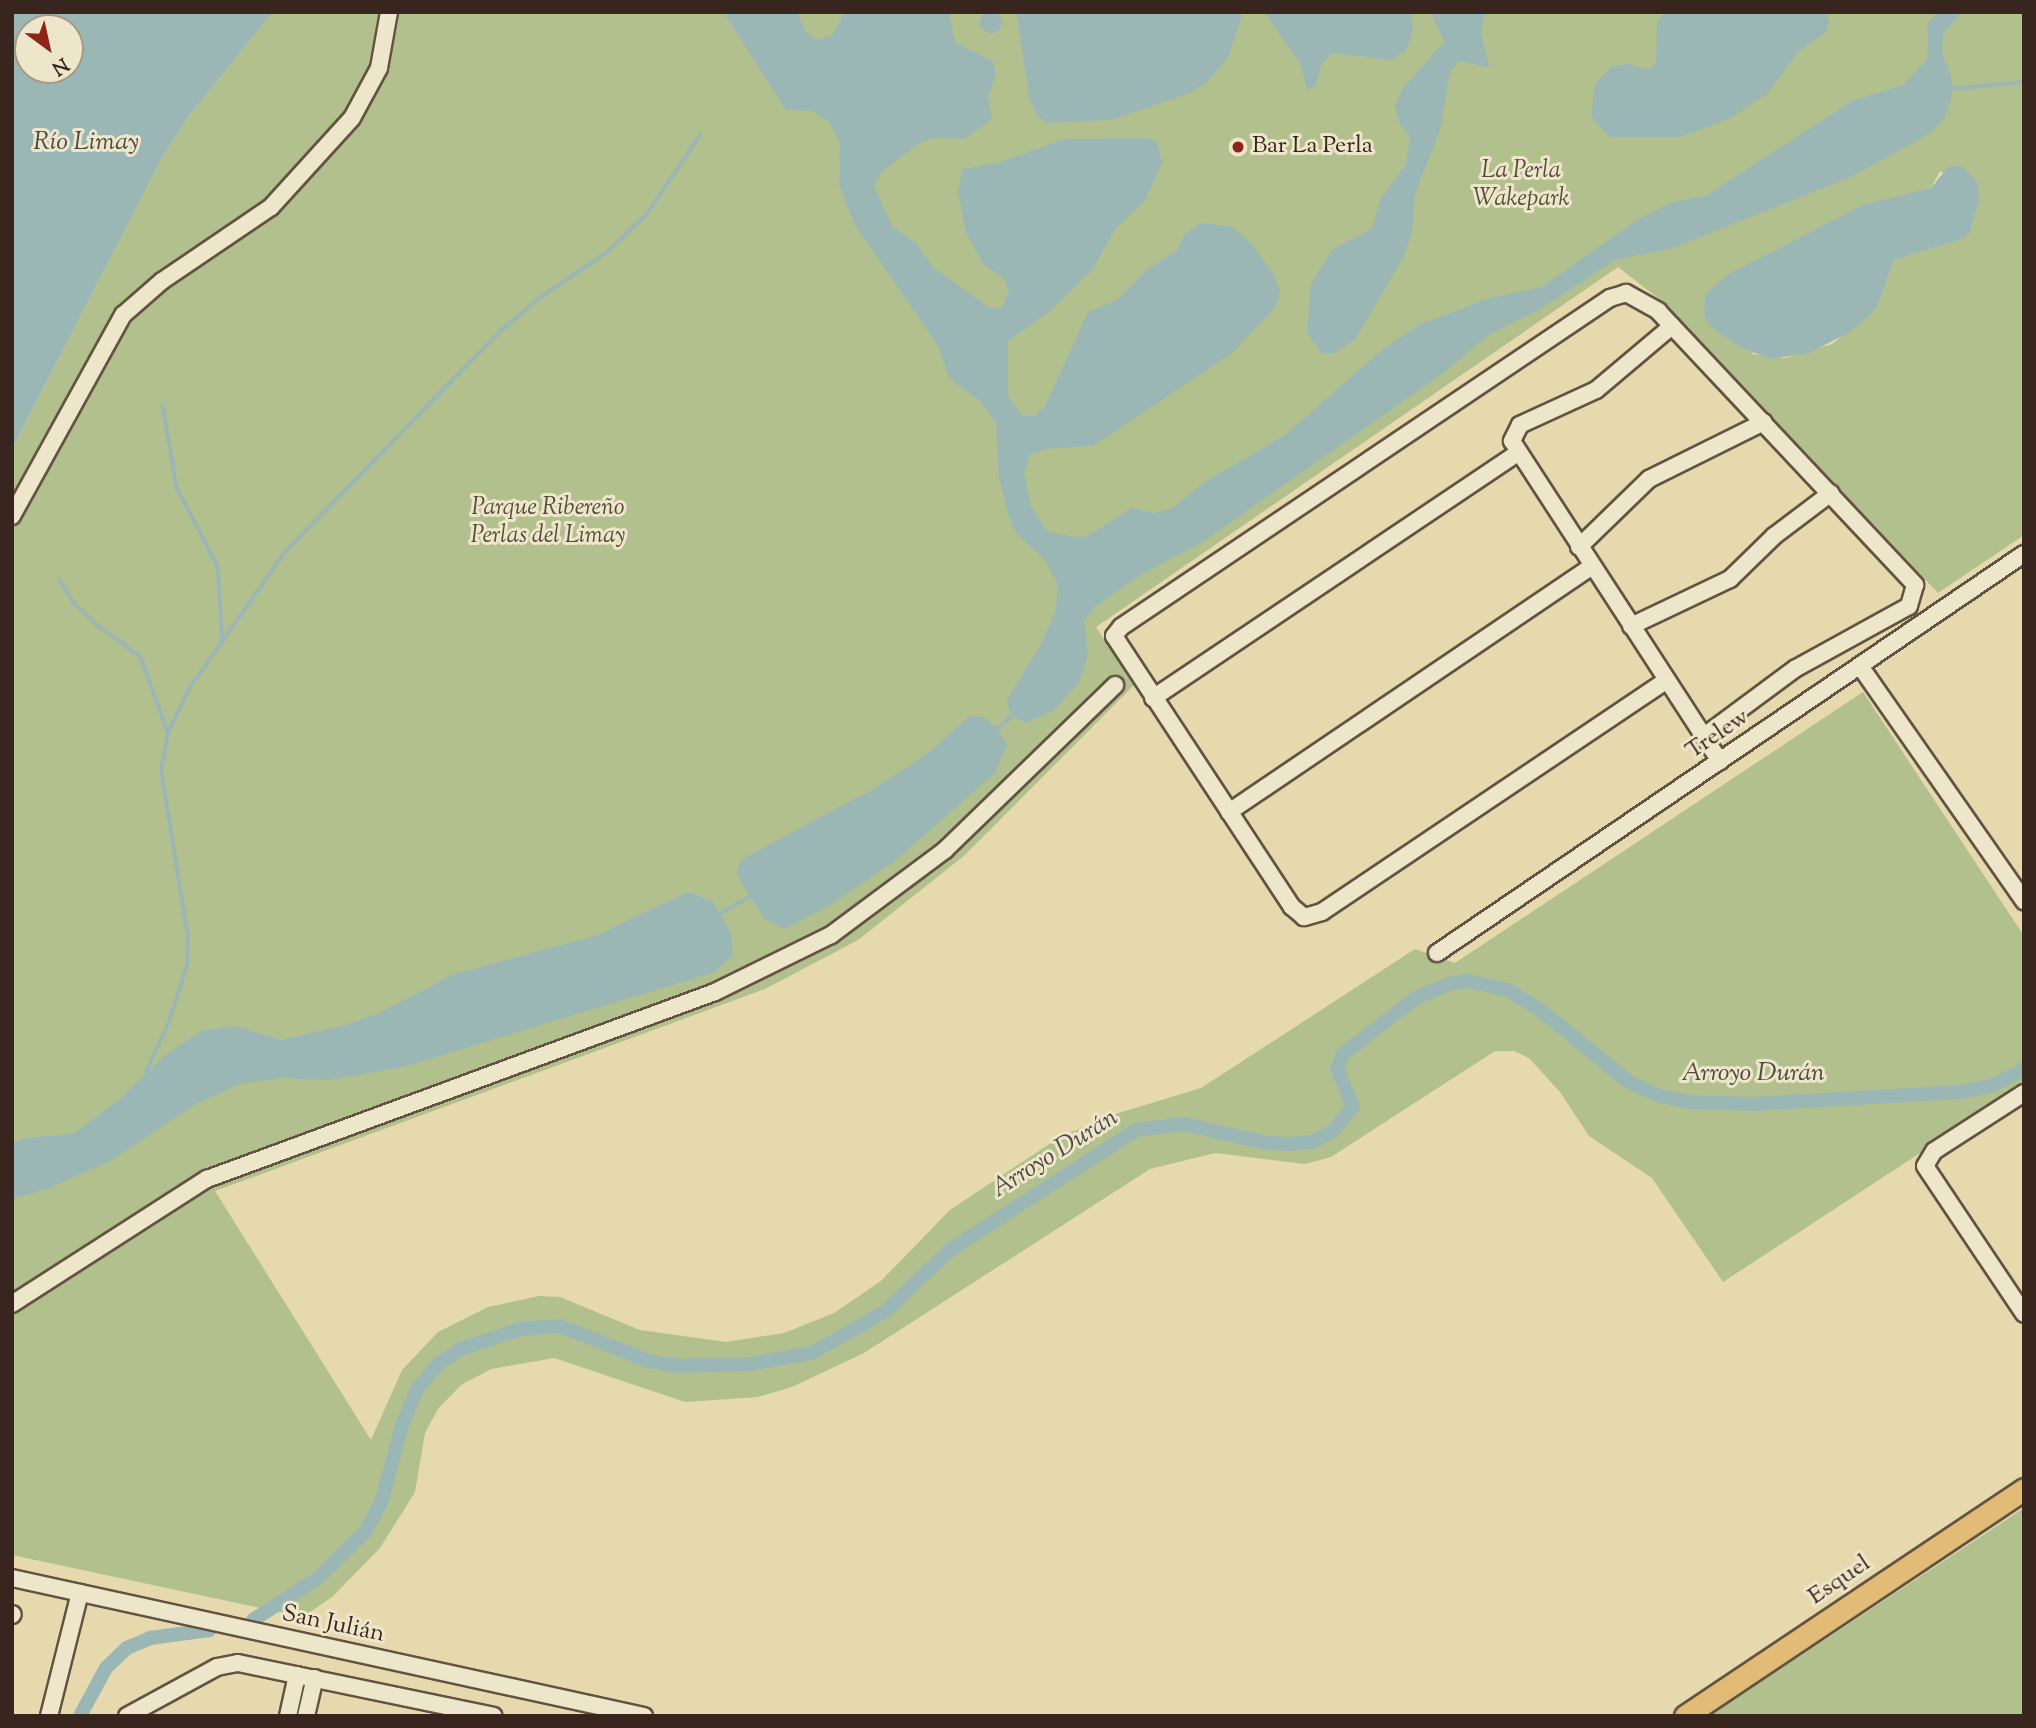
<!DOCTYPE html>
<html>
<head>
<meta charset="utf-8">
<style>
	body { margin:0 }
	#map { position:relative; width:2036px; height:1728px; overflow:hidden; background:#e5d9ad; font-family:"Sorts Mill Goudy",serif }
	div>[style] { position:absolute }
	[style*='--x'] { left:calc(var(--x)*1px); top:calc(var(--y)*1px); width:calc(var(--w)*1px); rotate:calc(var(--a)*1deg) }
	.green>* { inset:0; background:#b1c08c }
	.water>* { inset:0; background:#9bb7b5 }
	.round { border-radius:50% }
	.stream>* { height:3.5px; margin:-1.75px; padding:0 1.75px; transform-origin:1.75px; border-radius:1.75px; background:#9bb7b5 }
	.canal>* { height:14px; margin:-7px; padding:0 7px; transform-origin:7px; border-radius:7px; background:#9bb7b5 }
	.roads { filter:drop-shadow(2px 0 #635342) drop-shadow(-2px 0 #635342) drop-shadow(0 2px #635342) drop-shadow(0 -2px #635342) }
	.minor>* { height:16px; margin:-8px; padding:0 8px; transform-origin:8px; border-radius:8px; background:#eee6ca }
	.major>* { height:21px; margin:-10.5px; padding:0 10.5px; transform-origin:10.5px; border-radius:10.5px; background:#e2bc76 }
	.dots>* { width:19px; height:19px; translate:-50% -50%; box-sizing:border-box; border:4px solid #eee6ca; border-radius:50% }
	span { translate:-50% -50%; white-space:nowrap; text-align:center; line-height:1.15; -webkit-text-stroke:6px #eee6ca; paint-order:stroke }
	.poi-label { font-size:24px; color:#38261e }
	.left { translate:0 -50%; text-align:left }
	.park-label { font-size:24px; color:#564c3a; font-style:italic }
	.street-label { font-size:24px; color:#38261e }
	.water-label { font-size:26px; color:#514a44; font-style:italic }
	.frame { position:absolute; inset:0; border:14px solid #38261e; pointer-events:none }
	.north { position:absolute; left:14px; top:14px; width:70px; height:70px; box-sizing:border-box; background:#eee6ca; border:2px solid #a59985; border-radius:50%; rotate:147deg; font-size:19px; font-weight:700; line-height:28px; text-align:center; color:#38261e }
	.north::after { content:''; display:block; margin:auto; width:24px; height:32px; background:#8f2418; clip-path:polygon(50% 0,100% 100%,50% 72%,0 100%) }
</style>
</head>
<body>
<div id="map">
	<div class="green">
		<i style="clip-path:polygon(evenodd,273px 12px,2024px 12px,2024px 535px,1938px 593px,1663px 302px,1618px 267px,1096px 627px,1134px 685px,965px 855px,858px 940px,765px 989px,215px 1191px,371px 1440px,402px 1370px,438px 1332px,488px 1307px,539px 1296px,560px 1297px,640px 1330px,726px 1342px,784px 1333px,834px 1313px,881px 1281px,950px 1210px,1060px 1137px,1112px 1115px,1201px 1088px,1415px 949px,1455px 963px,1863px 692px,2024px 936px,2024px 1085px,1723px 1282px,1652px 1178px,1589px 1136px,1560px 1092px,1529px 1058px,1514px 1051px,1495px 1051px,1331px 1157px,1305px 1164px,1215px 1153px,1150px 1169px,864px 1353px,792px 1387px,758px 1397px,685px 1402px,554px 1358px,491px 1369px,461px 1385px,438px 1409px,425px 1433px,415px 1492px,380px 1548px,332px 1597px,303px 1617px,12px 1555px,12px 449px,163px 156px,189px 116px,273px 12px,1940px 171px,1979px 198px,1963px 239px,1894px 260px,1877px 308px,1832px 344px,1785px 358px,1752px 354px,1913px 193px,1931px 188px,1940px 171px)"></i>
		<i style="clip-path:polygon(2024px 1508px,2024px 1716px,1709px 1716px)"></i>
	</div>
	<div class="water">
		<i class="round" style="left:980px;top:11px;width:22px;height:22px"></i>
		<i style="clip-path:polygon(evenodd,12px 12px,273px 12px,189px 116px,163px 156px,12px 449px,12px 12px,70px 28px,70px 70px,28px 70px,28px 28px,70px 28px)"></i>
		<i style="clip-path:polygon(723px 12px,797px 12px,806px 32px,816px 40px,832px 36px,845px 12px,949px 12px,955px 42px,993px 61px,996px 75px,988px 96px,992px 119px,965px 139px,933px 138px,918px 144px,882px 172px,874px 186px,892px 226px,917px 244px,934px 268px,990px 308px,1002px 307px,1009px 291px,1003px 278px,983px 264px,966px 233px,958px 192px,962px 169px,998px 163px,1064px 139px,1147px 138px,1157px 142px,1162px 163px,1145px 201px,1116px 228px,1092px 270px,1049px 312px,1008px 341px,1008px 396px,1023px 416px,1035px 416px,1045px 406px,1088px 312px,1117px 300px,1149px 268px,1176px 251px,1185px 234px,1200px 223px,1231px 226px,1251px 243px,1272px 272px,1280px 290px,1276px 307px,1232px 353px,1093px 446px,1045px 449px,1030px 455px,1024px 472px,1031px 506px,1048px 532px,1077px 537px,1087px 536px,1132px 508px,1153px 513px,1171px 509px,1205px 482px,1285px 435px,1383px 349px,1419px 325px,1487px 299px,1542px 287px,1637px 220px,1673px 202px,1706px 196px,1852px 101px,1903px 85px,1928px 58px,1927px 24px,1937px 13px,1962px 12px,1943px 34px,1942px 53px,1952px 78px,1952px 98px,1944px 119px,1929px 134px,1851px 177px,1670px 249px,1615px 260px,1539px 310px,1490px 334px,1439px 376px,1201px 543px,1142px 574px,1096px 606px,1084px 621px,1088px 656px,1078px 684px,1053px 711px,1025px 723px,1011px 715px,1006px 701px,1040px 646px,1056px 610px,1058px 585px,1045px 560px,1015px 532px,1009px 516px,999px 479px,996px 423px,980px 401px,949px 378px,938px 346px,855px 225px,839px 186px,840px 145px,830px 122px,812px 111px,786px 110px)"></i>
		<i style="clip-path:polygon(1016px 12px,1241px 12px,1242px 16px,1228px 58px,1208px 81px,1190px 93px,1111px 120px,1047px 123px,1038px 117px,1030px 100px)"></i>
		<i style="clip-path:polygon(1264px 12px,1411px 12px,1413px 32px,1406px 51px,1391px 60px,1332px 53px,1322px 63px,1316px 85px,1307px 91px,1300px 63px)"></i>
		<i style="clip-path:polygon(1431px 12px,1484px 12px,1481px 34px,1490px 68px,1460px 61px,1450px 71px,1440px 131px,1415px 194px,1412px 232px,1404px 256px,1355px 340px,1335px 353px,1321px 353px,1307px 333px,1311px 283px,1333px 249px,1372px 229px,1380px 200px,1406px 164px,1410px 136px,1399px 123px,1395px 105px,1403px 88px,1444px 42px)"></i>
		<i style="clip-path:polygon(1665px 12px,1827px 12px,1829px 24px,1826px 32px,1799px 51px,1768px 93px,1729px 119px,1680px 137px,1609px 137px,1591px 117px,1595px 85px,1612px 66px,1629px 64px,1648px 70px,1656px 63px,1657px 23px)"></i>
		<i style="clip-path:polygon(1949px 166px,1961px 166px,1977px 181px,1979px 198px,1970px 232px,1963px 239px,1894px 260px,1877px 308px,1850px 332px,1809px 353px,1770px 359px,1738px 346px,1710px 326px,1704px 315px,1705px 295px,1727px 275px,1863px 205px,1931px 188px)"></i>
		<i style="clip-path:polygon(970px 716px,983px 717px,998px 729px,1007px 745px,995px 773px,895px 861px,829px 906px,784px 929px,764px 918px,740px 881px,737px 872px,742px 859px,877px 787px,927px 754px)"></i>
		<i style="clip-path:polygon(688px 892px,712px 901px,731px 933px,733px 955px,715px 972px,403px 1067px,329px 1080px,280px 1078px,240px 1084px,196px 1104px,112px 1160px,50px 1188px,12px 1199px,12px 1144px,25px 1138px,73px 1134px,119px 1100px,164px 1056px,201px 1031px,236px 1026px,280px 1040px,342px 1026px,377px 1014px,454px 974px,595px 936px)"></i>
	</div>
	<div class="stream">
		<i style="--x:1949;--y:89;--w:75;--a:-5.3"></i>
		<i style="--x:163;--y:406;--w:83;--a:80.3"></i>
		<i style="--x:177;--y:488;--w:88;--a:62.3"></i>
		<i style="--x:218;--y:566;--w:78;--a:86.3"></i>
		<i style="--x:60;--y:580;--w:27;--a:59"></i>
		<i style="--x:74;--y:603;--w:32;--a:44"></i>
		<i style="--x:97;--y:625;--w:54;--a:36"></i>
		<i style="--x:141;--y:657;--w:80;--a:70.2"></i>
		<i style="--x:995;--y:731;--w:27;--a:-42"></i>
		<i style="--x:718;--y:915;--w:38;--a:-30"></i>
		<i style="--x:146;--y:1072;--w:55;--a:-65.3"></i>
		<i style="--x:169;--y:1022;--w:59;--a:-72.2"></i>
		<i style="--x:187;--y:966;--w:29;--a:-88"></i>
		<i style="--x:188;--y:937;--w:168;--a:-99.2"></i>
		<i style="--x:161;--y:771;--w:39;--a:-80"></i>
		<i style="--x:168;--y:733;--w:49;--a:-64.5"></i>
		<i style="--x:189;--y:689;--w:167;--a:-55"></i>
		<i style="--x:285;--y:552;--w:310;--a:-45.7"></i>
		<i style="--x:502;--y:330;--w:46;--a:-40.6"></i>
		<i style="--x:537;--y:300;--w:85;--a:-34.4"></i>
		<i style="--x:607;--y:252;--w:55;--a:-43.5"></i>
		<i style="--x:647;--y:214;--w:95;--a:-56.1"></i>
	</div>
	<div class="canal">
		<i style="--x:253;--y:1620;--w:77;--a:-32.9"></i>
		<i style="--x:318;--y:1578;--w:66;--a:-44.4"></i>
		<i style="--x:365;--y:1532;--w:36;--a:-62"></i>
		<i style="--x:382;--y:1500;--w:78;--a:-75.1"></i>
		<i style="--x:402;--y:1425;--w:40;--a:-66.6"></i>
		<i style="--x:418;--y:1388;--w:31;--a:-50"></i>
		<i style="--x:438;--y:1364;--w:27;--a:-33"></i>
		<i style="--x:461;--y:1349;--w:62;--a:-18.7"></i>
		<i style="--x:520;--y:1329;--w:40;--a:-4.3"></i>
		<i style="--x:560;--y:1326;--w:96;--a:21.5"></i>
		<i style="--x:649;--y:1361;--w:28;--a:10"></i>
		<i style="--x:677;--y:1366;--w:73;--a:-1.6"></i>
		<i style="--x:750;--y:1364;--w:63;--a:-10.1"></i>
		<i style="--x:812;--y:1353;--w:85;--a:-29.6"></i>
		<i style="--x:886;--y:1311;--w:88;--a:-43.6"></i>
		<i style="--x:950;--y:1250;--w:221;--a:-32.8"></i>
		<i style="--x:1136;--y:1130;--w:48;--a:-7.1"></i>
		<i style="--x:1184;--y:1124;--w:84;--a:13"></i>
		<i style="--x:1266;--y:1143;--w:23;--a:2"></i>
		<i style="--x:1289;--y:1144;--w:23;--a:-5"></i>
		<i style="--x:1312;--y:1142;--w:24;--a:-28"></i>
		<i style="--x:1333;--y:1131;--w:32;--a:-51"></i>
		<i style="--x:1353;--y:1106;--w:40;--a:-113.4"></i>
		<i style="--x:1337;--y:1069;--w:16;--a:-68"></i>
		<i style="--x:1343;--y:1054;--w:92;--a:-37.5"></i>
		<i style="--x:1416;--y:998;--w:36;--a:-23"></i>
		<i style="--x:1449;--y:984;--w:19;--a:-9"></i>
		<i style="--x:1468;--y:981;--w:41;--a:12.7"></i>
		<i style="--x:1508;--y:990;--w:36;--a:32"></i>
		<i style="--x:1539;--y:1009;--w:116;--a:39"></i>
		<i style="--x:1629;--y:1082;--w:33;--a:25"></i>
		<i style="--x:1659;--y:1096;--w:31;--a:11"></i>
		<i style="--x:1689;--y:1102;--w:63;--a:1.8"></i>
		<i style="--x:1752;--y:1104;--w:210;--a:-3.3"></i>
		<i style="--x:1962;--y:1092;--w:30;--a:-12"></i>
		<i style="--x:1991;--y:1086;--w:37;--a:-27"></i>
		<i style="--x:80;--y:1716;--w:55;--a:-61.6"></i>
		<i style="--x:106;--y:1668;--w:29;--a:-44"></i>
		<i style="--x:127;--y:1648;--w:25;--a:-23"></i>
		<i style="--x:150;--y:1638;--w:60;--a:-7.7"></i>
	</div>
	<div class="roads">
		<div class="minor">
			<i style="--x:1672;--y:326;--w:99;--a:139.9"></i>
			<i style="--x:1596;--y:390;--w:84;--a:155.3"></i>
			<i style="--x:1520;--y:425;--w:18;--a:117"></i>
			<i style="--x:1512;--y:441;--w:382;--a:57"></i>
			<i style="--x:12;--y:516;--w:230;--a:-61.1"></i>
			<i style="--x:123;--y:315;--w:52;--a:-41.1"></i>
			<i style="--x:162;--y:281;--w:132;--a:-34.2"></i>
			<i style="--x:271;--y:207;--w:120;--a:-47.7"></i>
			<i style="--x:352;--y:118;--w:57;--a:-61.6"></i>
			<i style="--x:379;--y:68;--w:57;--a:-79.9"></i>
			<i style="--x:1579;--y:547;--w:98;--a:-44.2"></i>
			<i style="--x:1649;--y:479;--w:128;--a:-26.4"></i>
			<i style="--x:1631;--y:626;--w:110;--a:-25.4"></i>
			<i style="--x:1730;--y:579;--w:62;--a:-44.3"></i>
			<i style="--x:1774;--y:536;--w:71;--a:-37"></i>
			<i style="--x:1860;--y:666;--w:287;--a:55.1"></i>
			<i style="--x:1667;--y:680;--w:416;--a:146.1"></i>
			<i style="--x:1322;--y:912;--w:19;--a:164"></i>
			<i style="--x:1304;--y:917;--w:16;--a:-140"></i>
			<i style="--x:1292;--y:907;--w:324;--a:-123.3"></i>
			<i style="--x:1114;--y:636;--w:11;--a:-52"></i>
			<i style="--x:1121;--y:627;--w:589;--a:-33.93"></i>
			<i style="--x:1610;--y:298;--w:17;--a:-17"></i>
			<i style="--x:1626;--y:293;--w:37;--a:29"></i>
			<i style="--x:1658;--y:311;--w:376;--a:46.8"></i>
			<i style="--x:1915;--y:585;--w:22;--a:106"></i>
			<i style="--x:1909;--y:606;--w:129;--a:151.2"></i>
			<i style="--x:1796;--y:668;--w:114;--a:143.5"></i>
			<i style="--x:1153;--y:698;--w:440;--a:-33.9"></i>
			<i style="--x:1229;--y:812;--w:439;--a:-34.1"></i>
			<i style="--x:1437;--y:953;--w:710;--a:-34.21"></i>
			<i style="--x:2024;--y:1093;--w:107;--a:147.2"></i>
			<i style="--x:1934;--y:1151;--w:17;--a:121"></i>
			<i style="--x:1925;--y:1166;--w:178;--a:56.2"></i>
			<i style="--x:12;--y:1304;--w:232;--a:-32.7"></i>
			<i style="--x:207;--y:1179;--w:541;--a:-20.21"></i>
			<i style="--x:715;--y:992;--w:129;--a:-26.2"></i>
			<i style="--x:831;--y:935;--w:142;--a:-36.7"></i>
			<i style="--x:945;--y:850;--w:237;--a:-44.1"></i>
			<i style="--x:12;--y:1578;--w:647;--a:12.32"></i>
			<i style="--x:12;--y:1615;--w:1;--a:-45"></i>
			<i style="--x:49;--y:1716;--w:127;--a:-75.9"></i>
			<i style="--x:127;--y:1716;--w:102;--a:-28.6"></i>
			<i style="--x:217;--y:1667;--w:21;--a:-11"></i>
			<i style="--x:238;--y:1663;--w:261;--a:11.7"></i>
			<i style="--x:288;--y:1716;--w:42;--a:-77.6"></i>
			<i style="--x:306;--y:1716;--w:39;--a:-77"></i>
		</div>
		<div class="major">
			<i style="--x:1685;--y:1716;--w:408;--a:-33.8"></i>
		</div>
	</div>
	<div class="dots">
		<i style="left:1238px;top:147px;background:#8f2418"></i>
	</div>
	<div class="poi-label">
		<span class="left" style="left:1252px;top:147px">Bar La Perla</span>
	</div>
	<div class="park-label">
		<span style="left:1521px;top:186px">La Perla<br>Wakepark</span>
		<span style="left:548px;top:523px">Parque Ribereño<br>Perlas del Limay</span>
	</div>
	<div class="street-label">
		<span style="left:1718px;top:735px;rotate:-34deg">Trelew</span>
		<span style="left:1840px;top:1581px;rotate:-34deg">Esquel</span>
		<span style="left:333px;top:1625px;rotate:12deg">San Julián</span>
	</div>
	<div class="water-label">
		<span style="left:86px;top:143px">Río Limay</span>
		<span style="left:1753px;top:1074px">Arroyo Durán</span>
		<span style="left:1055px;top:1154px;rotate:-32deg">Arroyo Durán</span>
	</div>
	<div class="frame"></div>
	<div class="north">N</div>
</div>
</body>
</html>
